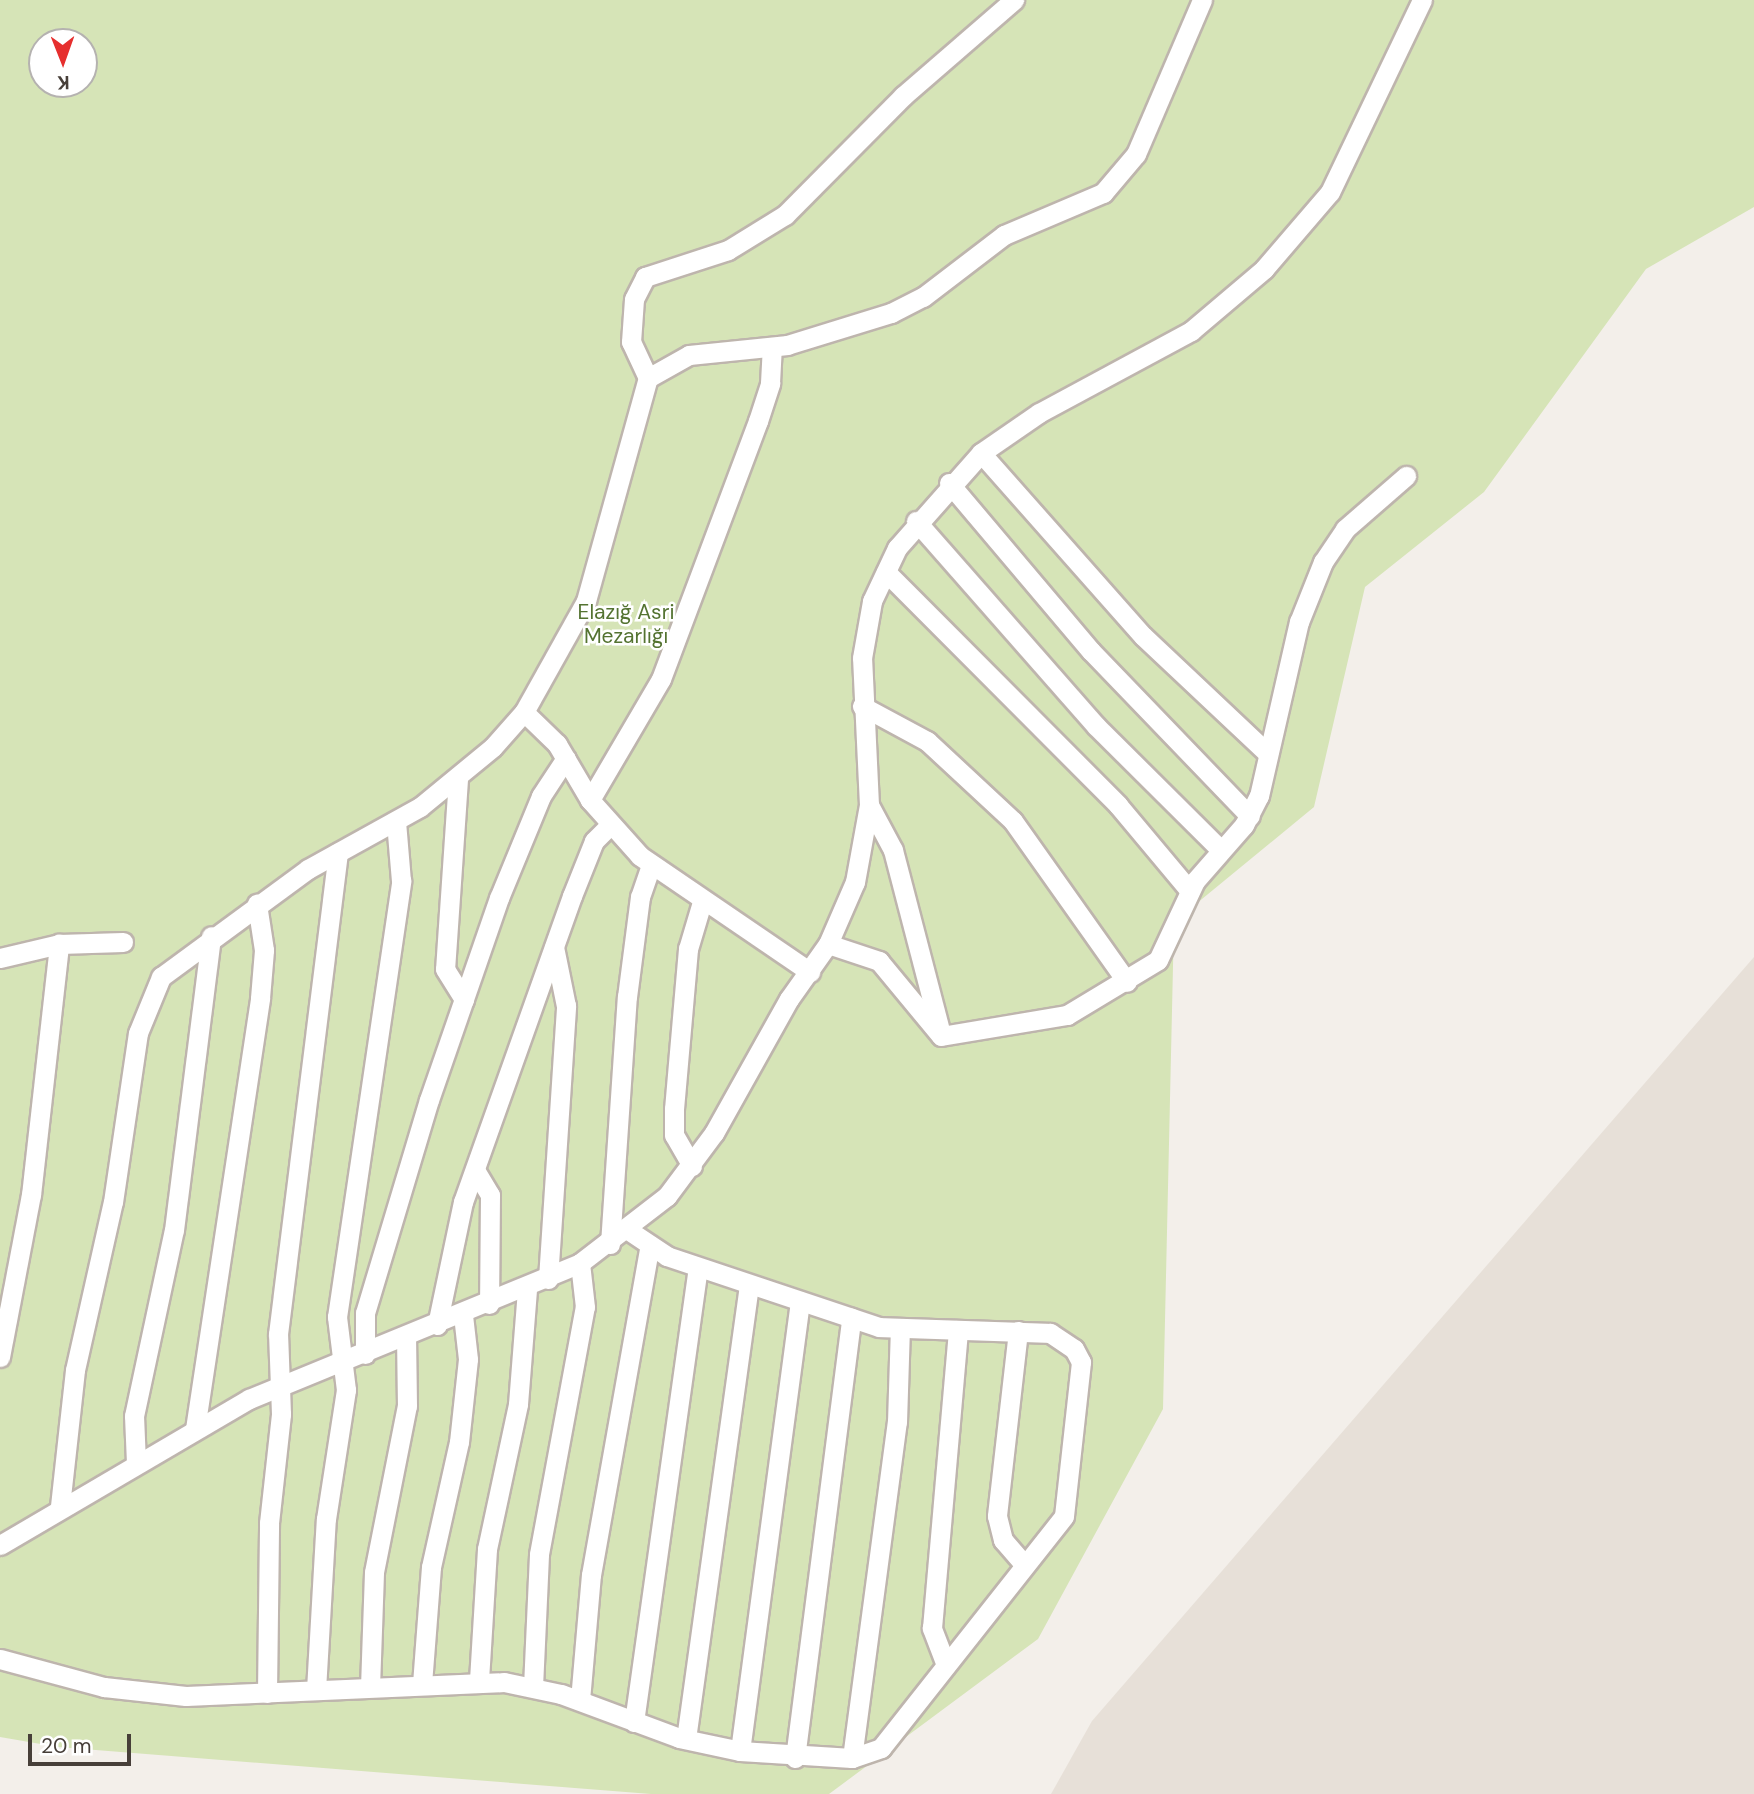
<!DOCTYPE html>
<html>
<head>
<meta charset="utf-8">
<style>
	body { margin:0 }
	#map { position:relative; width:1754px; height:1794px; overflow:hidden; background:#f3efea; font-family:"DM Sans",sans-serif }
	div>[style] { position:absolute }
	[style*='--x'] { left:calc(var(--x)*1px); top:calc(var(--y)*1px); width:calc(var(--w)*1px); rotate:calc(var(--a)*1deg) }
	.residential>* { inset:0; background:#e7e0d8 }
	.green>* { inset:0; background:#d6e4b7 }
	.roads { filter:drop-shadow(2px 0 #beb5ad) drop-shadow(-2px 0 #beb5ad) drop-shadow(0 2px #beb5ad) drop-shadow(0 -2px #beb5ad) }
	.service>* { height:19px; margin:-9.5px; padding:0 9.5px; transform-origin:9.5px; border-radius:9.5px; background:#fff }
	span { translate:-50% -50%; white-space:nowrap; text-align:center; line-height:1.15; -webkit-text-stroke:5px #fff; paint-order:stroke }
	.park-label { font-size:21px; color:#547331 }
	.north { position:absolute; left:28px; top:28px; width:70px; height:70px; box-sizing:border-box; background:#fff; border:2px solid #b5b2b0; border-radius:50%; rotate:179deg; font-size:19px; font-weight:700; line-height:28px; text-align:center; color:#473f39 }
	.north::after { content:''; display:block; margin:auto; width:24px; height:32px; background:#e62f2e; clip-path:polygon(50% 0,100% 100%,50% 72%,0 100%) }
	.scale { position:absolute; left:28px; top:1734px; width:103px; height:32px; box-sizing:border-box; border:4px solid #473f39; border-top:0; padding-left:9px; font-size:21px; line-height:24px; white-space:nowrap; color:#473f39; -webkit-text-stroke:5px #fff; paint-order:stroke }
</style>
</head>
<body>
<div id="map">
	<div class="residential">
		<i style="clip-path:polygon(1754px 957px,1754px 1794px,1051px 1794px,1092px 1721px)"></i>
	</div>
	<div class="green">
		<i style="clip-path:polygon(evenodd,0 0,1754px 0,1754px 207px,1646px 269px,1484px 492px,1365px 587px,1314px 807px,1174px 922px,1163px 1409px,1038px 1639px,829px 1794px,651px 1794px,58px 1747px,0 1737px,0 0,42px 42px,84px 42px,84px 84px,42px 84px,42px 42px)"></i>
	</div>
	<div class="roads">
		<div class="service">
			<i style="--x:648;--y:378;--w:40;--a:-115"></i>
			<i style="--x:631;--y:342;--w:43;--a:-86"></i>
			<i style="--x:634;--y:299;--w:25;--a:-63"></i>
			<i style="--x:645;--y:277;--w:87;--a:-18"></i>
			<i style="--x:728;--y:250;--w:67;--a:-31.6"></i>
			<i style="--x:785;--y:215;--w:168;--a:-45.2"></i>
			<i style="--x:903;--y:96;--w:147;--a:-40.9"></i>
			<i style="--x:981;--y:453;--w:244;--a:48.5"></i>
			<i style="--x:1143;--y:636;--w:172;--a:43.3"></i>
			<i style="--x:949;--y:483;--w:220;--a:49.8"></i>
			<i style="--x:1091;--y:651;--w:229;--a:46.1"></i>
			<i style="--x:916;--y:521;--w:273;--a:48.7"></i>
			<i style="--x:1096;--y:726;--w:176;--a:44.8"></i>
			<i style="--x:886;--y:572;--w:329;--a:45.1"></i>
			<i style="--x:1118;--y:805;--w:112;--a:50.1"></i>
			<i style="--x:862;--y:706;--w:74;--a:28.3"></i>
			<i style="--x:927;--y:741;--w:117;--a:42.9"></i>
			<i style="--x:1013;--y:821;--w:197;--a:54.7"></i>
			<i style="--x:524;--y:712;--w:46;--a:44.1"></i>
			<i style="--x:557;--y:744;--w:65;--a:59.5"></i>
			<i style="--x:590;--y:800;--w:75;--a:48.2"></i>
			<i style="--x:640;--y:856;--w:206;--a:34.3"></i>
			<i style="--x:458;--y:779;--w:190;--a:93.9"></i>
			<i style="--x:445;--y:969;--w:36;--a:58"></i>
			<i style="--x:590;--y:800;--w:140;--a:-59.6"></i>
			<i style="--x:661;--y:679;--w:276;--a:-69.4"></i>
			<i style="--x:758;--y:421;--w:40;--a:-72"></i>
			<i style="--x:770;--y:383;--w:36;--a:-87"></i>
			<i style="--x:869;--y:805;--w:51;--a:61.9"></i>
			<i style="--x:893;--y:850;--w:186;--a:75.4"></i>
			<i style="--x:828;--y:944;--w:54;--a:18.4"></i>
			<i style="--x:879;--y:961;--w:97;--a:50.4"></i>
			<i style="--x:941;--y:1036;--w:128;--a:-9.5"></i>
			<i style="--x:1067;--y:1015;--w:106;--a:-31.1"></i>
			<i style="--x:1158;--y:960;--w:87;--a:-64.9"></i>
			<i style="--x:1195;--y:881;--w:74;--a:-48.8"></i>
			<i style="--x:1244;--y:825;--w:33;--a:-63"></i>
			<i style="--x:1259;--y:796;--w:179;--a:-77.1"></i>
			<i style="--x:1299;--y:622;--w:65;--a:-68.2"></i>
			<i style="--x:1323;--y:562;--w:40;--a:-56"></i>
			<i style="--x:1345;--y:529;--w:81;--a:-41"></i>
			<i style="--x:0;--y:958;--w:61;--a:-13.3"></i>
			<i style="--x:59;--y:944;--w:64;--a:-1.8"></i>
			<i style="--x:692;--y:1166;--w:36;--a:-120"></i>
			<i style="--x:674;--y:1135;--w:26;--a:-90"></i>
			<i style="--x:674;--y:1109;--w:161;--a:-85"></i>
			<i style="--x:688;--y:949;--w:49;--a:-73.4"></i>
			<i style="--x:475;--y:1170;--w:29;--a:59"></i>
			<i style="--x:490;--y:1195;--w:109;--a:90.5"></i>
			<i style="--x:610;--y:1244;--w:248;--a:-86.1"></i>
			<i style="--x:627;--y:997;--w:101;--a:-82.6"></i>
			<i style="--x:640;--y:897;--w:34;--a:-71"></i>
			<i style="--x:548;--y:1279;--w:274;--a:-86.2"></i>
			<i style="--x:566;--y:1006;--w:60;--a:-101.5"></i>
			<i style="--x:437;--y:1325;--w:126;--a:-78.1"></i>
			<i style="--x:463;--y:1202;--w:325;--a:-70.4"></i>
			<i style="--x:572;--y:896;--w:59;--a:-68.2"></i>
			<i style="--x:594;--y:841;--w:23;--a:-45"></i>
			<i style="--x:1018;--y:1331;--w:186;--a:96.5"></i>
			<i style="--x:997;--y:1516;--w:25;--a:76"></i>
			<i style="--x:1003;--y:1540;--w:33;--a:49"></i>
			<i style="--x:365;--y:1354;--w:41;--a:-90"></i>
			<i style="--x:365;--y:1313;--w:222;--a:-73.3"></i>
			<i style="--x:429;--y:1100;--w:214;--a:-70.9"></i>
			<i style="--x:499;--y:898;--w:110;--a:-67.6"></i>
			<i style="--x:541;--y:796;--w:45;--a:-56.7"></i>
			<i style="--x:0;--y:1357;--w:165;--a:-79.2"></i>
			<i style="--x:31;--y:1195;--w:253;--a:-83.6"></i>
			<i style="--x:195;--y:1429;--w:436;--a:-81.4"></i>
			<i style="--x:260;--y:998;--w:48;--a:-85.2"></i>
			<i style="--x:264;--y:950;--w:47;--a:-98.7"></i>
			<i style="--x:136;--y:1463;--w:47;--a:-92.4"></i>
			<i style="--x:134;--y:1416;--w:190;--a:-77.9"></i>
			<i style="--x:174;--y:1230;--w:296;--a:-82.8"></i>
			<i style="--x:60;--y:1506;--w:137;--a:-83.7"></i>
			<i style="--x:75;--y:1370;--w:172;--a:-77.3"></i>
			<i style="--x:113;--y:1202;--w:171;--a:-81.6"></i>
			<i style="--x:138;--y:1033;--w:61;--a:-67.7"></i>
			<i style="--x:161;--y:977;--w:182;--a:-36.3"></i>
			<i style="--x:308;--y:869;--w:128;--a:-29"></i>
			<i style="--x:420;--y:807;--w:94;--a:-39.4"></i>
			<i style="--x:493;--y:747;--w:47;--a:-48.5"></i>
			<i style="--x:524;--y:712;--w:127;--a:-60.8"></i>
			<i style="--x:586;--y:601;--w:231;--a:-74.5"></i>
			<i style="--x:648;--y:378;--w:47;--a:-29.3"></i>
			<i style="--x:689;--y:355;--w:99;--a:-5.8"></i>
			<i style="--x:787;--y:345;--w:109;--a:-17.1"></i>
			<i style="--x:891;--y:313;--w:36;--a:-27"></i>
			<i style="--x:923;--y:297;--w:102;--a:-37.4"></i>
			<i style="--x:1004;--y:235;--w:108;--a:-23"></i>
			<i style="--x:1103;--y:193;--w:51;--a:-49.8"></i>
			<i style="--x:1136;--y:154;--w:168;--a:-66.8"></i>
			<i style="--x:0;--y:1545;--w:289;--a:-30.4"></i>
			<i style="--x:249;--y:1399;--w:358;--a:-22.3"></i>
			<i style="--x:580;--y:1263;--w:110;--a:-37.6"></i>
			<i style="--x:667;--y:1196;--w:79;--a:-53.3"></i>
			<i style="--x:714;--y:1133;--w:154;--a:-60.8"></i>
			<i style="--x:789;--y:999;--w:67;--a:-54.7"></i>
			<i style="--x:828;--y:944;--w:68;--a:-66.5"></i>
			<i style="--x:855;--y:882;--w:78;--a:-79.7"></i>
			<i style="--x:869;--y:805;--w:147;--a:-92.7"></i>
			<i style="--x:862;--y:658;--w:58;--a:-80"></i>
			<i style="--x:872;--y:601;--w:59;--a:-64.7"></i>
			<i style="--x:897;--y:548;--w:127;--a:-48.5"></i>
			<i style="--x:981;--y:453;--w:70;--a:-34.6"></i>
			<i style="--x:1039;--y:413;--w:173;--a:-28.3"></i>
			<i style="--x:1191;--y:331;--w:96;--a:-40.3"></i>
			<i style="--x:1264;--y:269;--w:101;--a:-49.4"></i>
			<i style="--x:1330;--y:192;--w:213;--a:-64.4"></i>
			<i style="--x:0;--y:1659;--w:108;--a:15.1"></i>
			<i style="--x:104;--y:1687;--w:82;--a:6.3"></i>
			<i style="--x:186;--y:1696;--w:318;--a:-2.5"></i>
			<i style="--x:504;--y:1682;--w:58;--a:11.9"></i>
			<i style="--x:561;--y:1694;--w:126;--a:20.4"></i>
			<i style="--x:679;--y:1738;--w:62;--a:12"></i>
			<i style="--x:740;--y:1751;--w:112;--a:3.6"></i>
			<i style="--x:852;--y:1758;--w:31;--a:-19"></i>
			<i style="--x:881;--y:1748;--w:295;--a:-51.7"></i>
			<i style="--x:1064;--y:1516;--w:155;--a:-83.7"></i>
			<i style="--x:1081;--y:1362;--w:15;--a:-118"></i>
			<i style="--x:1074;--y:1349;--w:29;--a:-146"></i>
			<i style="--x:1050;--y:1333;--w:171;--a:-178"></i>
			<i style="--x:879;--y:1327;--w:224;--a:-161.5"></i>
			<i style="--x:667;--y:1256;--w:47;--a:-146.3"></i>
			<i style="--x:946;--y:1665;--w:40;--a:-111"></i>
			<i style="--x:932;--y:1628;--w:299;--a:-85"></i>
			<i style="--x:479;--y:1680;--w:131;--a:-86.5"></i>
			<i style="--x:487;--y:1549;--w:148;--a:-77.9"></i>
			<i style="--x:518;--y:1404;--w:115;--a:-85.5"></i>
			<i style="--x:422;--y:1684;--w:117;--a:-85.6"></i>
			<i style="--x:431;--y:1567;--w:128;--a:-77.4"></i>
			<i style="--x:459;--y:1442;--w:83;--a:-83.8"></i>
			<i style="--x:468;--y:1359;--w:44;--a:-96.5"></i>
			<i style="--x:370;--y:1687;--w:115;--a:-88"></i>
			<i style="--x:374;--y:1572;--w:169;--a:-78.8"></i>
			<i style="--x:407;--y:1406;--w:69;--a:-90.8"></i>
			<i style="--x:533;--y:1687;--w:133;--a:-87.4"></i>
			<i style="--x:539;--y:1554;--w:251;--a:-79.5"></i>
			<i style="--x:585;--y:1307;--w:44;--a:-96.5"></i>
			<i style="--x:316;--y:1690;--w:171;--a:-86.7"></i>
			<i style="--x:326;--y:1519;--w:131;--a:-81.2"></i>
			<i style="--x:346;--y:1390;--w:74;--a:-97"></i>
			<i style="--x:337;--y:1317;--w:441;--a:-81.6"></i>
			<i style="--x:401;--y:881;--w:60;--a:-94.8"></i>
			<i style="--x:267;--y:1693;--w:170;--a:-89.3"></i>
			<i style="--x:269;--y:1523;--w:110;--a:-83.7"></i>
			<i style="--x:281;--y:1414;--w:80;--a:-92.1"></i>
			<i style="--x:278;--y:1334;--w:485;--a:-82.9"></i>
			<i style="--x:580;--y:1700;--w:125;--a:-85"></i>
			<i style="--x:591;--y:1575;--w:335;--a:-79.9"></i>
			<i style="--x:634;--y:1722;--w:459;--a:-82"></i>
			<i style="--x:686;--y:1739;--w:459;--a:-82.1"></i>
			<i style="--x:740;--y:1751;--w:454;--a:-82.4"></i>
			<i style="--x:795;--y:1758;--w:444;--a:-82.7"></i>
			<i style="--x:852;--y:1758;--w:339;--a:-82.4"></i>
			<i style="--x:897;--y:1422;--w:94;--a:-88.2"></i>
		</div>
	</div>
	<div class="park-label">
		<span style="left:626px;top:624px">Elazığ Asri<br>Mezarlığı</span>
	</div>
	<div class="north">K</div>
	<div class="scale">20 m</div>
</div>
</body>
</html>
